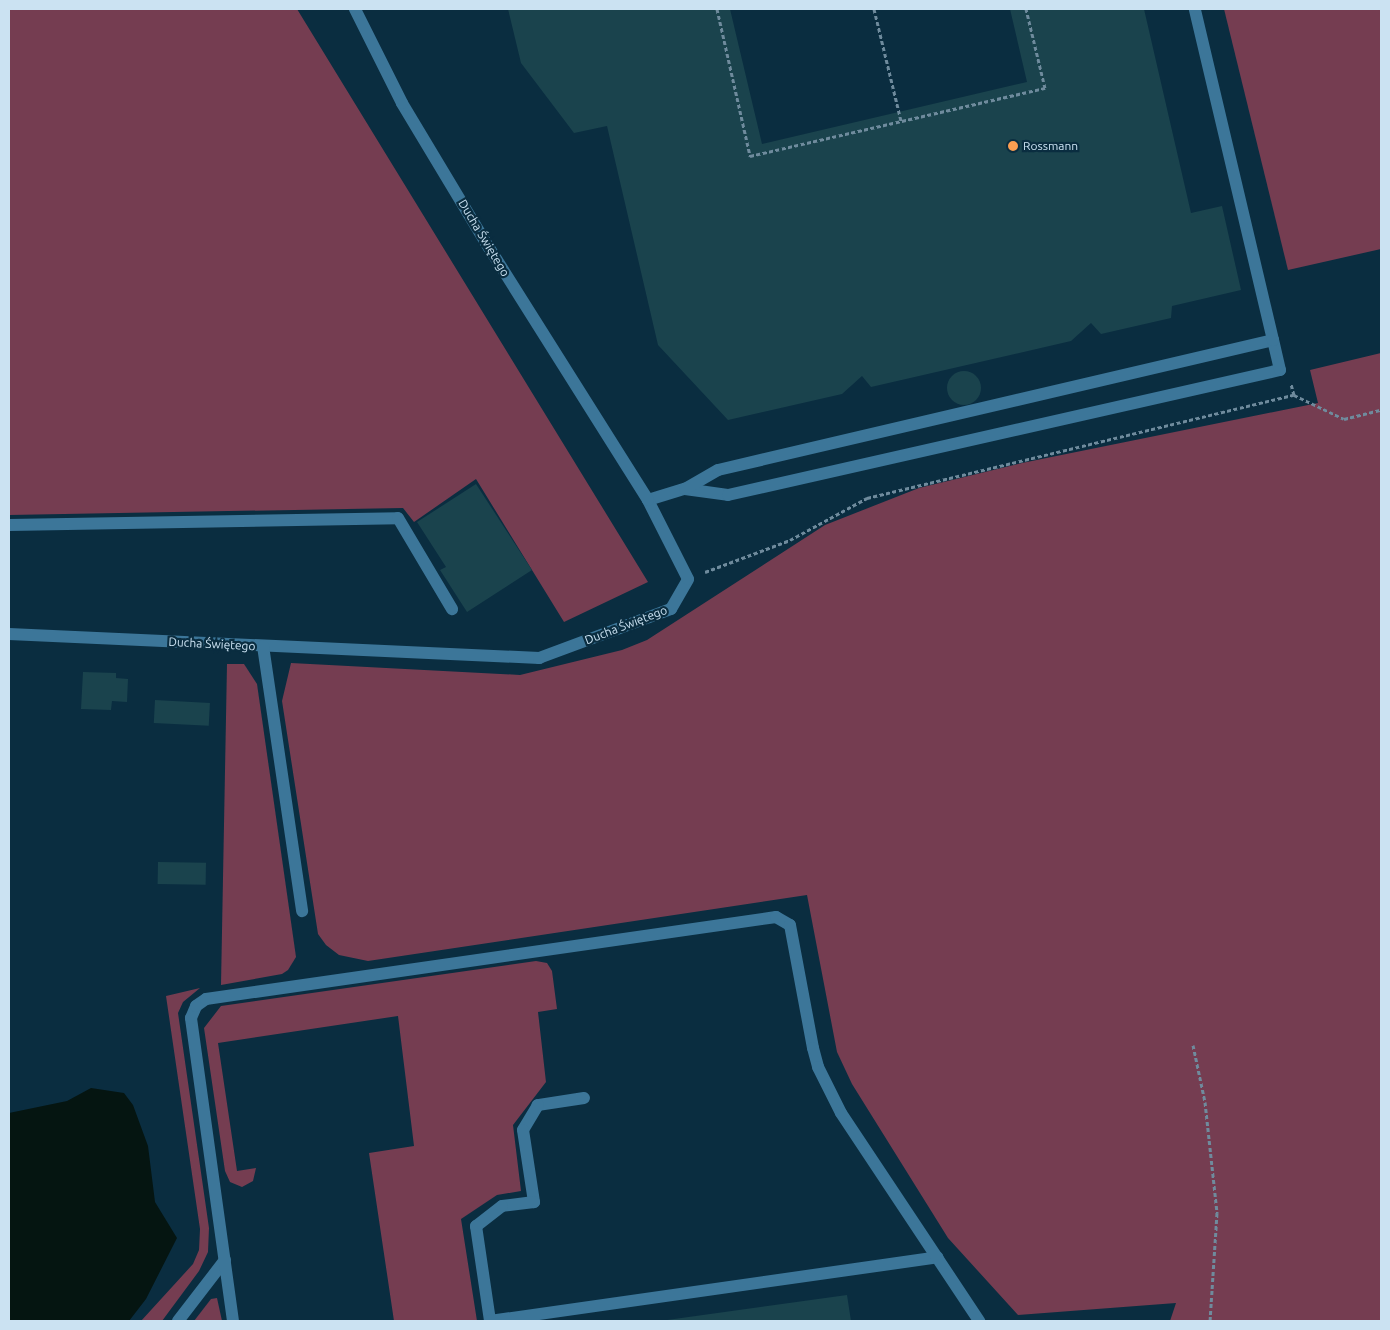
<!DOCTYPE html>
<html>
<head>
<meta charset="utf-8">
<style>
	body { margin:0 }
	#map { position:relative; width:1390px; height:1330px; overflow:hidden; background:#0a2d40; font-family:Ubuntu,sans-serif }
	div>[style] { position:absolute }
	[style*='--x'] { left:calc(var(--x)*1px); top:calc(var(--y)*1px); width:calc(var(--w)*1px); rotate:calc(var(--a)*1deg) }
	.green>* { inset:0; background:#753d51 }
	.water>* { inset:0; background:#051511 }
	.building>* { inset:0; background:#1a434d; transform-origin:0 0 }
	.round { border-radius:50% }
	.path>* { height:3px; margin-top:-1.5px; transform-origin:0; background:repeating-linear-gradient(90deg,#6f8b9d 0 4px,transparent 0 6.5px) }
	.minor>* { height:12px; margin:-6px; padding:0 6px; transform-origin:6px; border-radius:6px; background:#3c7699 }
	.dots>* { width:14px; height:14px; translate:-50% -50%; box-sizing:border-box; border:2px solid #0a2d40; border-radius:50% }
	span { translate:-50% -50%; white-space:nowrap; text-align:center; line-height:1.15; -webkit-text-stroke:4.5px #0a2d40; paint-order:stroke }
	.poi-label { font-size:12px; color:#cbe2f2 }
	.left { translate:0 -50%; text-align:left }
	.street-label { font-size:12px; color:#cbe2f2 }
	.frame { position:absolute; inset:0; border:10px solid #cbe2f2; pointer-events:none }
</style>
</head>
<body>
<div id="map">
	<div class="green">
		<i style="clip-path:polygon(9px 9px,297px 9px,648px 582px,564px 622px,476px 479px,414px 522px,403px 508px,9px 515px)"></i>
		<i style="clip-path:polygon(1224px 9px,1381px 9px,1381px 249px,1288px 270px)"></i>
		<i style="clip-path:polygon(1381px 353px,1381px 1321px,1170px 1321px,1176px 1303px,1018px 1315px,948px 1238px,852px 1084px,837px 1052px,807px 895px,368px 961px,339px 955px,326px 945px,318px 934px,282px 701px,291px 663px,520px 675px,622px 650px,647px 640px,825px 525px,919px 488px,1022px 463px,1318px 403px,1310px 370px)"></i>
		<i style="clip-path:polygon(227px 664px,244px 664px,257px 684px,296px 957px,288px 970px,282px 974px,221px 985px)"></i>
		<i style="clip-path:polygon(536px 961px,547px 963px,552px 971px,557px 1009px,538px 1012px,546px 1082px,513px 1125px,521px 1191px,497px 1195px,461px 1219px,477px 1321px,394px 1321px,369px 1153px,414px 1146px,398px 1016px,218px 1043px,237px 1171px,256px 1168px,253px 1181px,242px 1187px,230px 1182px,225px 1171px,204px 1028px,221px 1006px)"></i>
		<i style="clip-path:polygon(200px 988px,183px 1002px,178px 1013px,209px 1228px,208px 1252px,199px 1271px,162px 1321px,141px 1321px,193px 1264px,199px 1250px,200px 1229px,166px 996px)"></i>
		<i style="clip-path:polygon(217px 1298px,222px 1321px,194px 1321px,211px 1299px)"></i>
	</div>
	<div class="water">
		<i style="clip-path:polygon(91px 1088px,124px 1093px,133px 1105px,148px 1146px,155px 1202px,177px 1238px,146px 1299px,129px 1321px,9px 1321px,9px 1113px,67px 1101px)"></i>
	</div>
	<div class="building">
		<i style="clip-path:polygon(508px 9px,730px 9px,762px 144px,1027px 82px,1010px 9px,1144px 9px,1191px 213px,1222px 206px,1241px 290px,1172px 306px,1171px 318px,1101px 334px,1091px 323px,1071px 341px,871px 387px,862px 376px,842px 394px,728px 420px,658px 345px,607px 126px,574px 133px,521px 63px)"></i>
		<i class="round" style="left:947px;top:371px;width:34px;height:34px"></i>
		<i style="clip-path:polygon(476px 484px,532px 570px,467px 612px,440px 570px,446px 567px,417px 522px)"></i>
		<i style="clip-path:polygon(83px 672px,116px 673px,116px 678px,128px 679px,127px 702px,112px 701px,111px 710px,81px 709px)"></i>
		<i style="left:155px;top:700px;width:55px;height:23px;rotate:3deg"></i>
		<i style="left:158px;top:862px;width:48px;height:22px;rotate:1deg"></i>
		<i style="clip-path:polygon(847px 1295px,851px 1321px,667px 1321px,667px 1320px)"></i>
	</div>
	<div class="path">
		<i style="--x:717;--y:9;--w:151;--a:77.3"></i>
		<i style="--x:750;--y:156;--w:303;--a:-13"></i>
		<i style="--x:1045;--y:88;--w:81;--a:-103.5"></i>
		<i style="--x:874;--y:9;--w:115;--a:76.4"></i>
		<i style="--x:1294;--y:395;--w:55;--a:25.6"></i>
		<i style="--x:1344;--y:419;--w:38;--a:-14"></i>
		<i style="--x:705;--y:572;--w:91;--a:-20.6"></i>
		<i style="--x:790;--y:540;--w:88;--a:-28.6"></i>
		<i style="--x:867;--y:498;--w:439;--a:-13.6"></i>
		<i style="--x:1294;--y:395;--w:11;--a:-105"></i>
		<i style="--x:1193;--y:1045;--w:58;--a:78.1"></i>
		<i style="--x:1205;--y:1102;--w:112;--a:83.8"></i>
		<i style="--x:1217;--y:1213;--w:108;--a:93.7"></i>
	</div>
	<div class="minor">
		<i style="--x:685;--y:489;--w:43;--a:7.9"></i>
		<i style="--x:728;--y:495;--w:566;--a:-12.76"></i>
		<i style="--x:1280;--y:370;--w:31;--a:-103"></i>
		<i style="--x:648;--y:500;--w:39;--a:-17"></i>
		<i style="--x:685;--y:489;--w:38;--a:-30"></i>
		<i style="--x:718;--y:470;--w:570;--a:-13.18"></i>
		<i style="--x:1273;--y:340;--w:340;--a:-103.3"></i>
		<i style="--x:9;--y:525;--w:389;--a:-1"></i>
		<i style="--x:398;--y:518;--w:106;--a:59.3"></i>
		<i style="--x:9;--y:634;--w:531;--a:2.59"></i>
		<i style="--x:539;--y:658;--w:141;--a:-20.4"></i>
		<i style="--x:671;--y:609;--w:34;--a:-60"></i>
		<i style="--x:688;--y:579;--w:89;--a:-116.9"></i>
		<i style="--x:648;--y:500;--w:298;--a:-122.2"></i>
		<i style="--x:489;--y:248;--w:169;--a:-121"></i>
		<i style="--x:402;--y:103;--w:105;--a:-116.6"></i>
		<i style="--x:263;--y:646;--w:268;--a:81.6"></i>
		<i style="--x:584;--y:1098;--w:47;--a:171.3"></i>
		<i style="--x:538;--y:1105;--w:29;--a:121"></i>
		<i style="--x:523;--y:1130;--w:73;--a:81.3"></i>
		<i style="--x:534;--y:1202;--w:32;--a:173"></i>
		<i style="--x:502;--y:1206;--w:33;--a:142"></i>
		<i style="--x:476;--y:1226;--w:96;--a:81.6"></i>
		<i style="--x:490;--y:1321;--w:452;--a:-8.1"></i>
		<i style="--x:178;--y:1321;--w:77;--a:-52.4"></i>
		<i style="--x:233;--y:1321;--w:306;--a:-97.9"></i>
		<i style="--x:191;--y:1018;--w:13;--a:-67"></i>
		<i style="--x:196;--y:1006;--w:12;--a:-35"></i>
		<i style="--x:206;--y:999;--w:576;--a:-8.19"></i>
		<i style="--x:776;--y:917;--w:16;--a:30"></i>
		<i style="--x:790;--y:925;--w:125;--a:79.4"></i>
		<i style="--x:813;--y:1048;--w:20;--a:75"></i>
		<i style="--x:818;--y:1067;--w:51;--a:63.4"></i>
		<i style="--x:841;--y:1113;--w:250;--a:56.4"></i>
	</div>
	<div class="dots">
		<i style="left:1013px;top:146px;background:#fb9e51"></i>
	</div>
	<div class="poi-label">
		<span class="left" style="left:1023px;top:146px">Rossmann</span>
	</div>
	<div class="street-label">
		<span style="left:484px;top:238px;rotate:59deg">Ducha Świętego</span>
		<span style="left:626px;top:625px;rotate:-21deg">Ducha Świętego</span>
		<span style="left:212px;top:644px;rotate:3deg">Ducha Świętego</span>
	</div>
	<div class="frame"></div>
</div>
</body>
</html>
